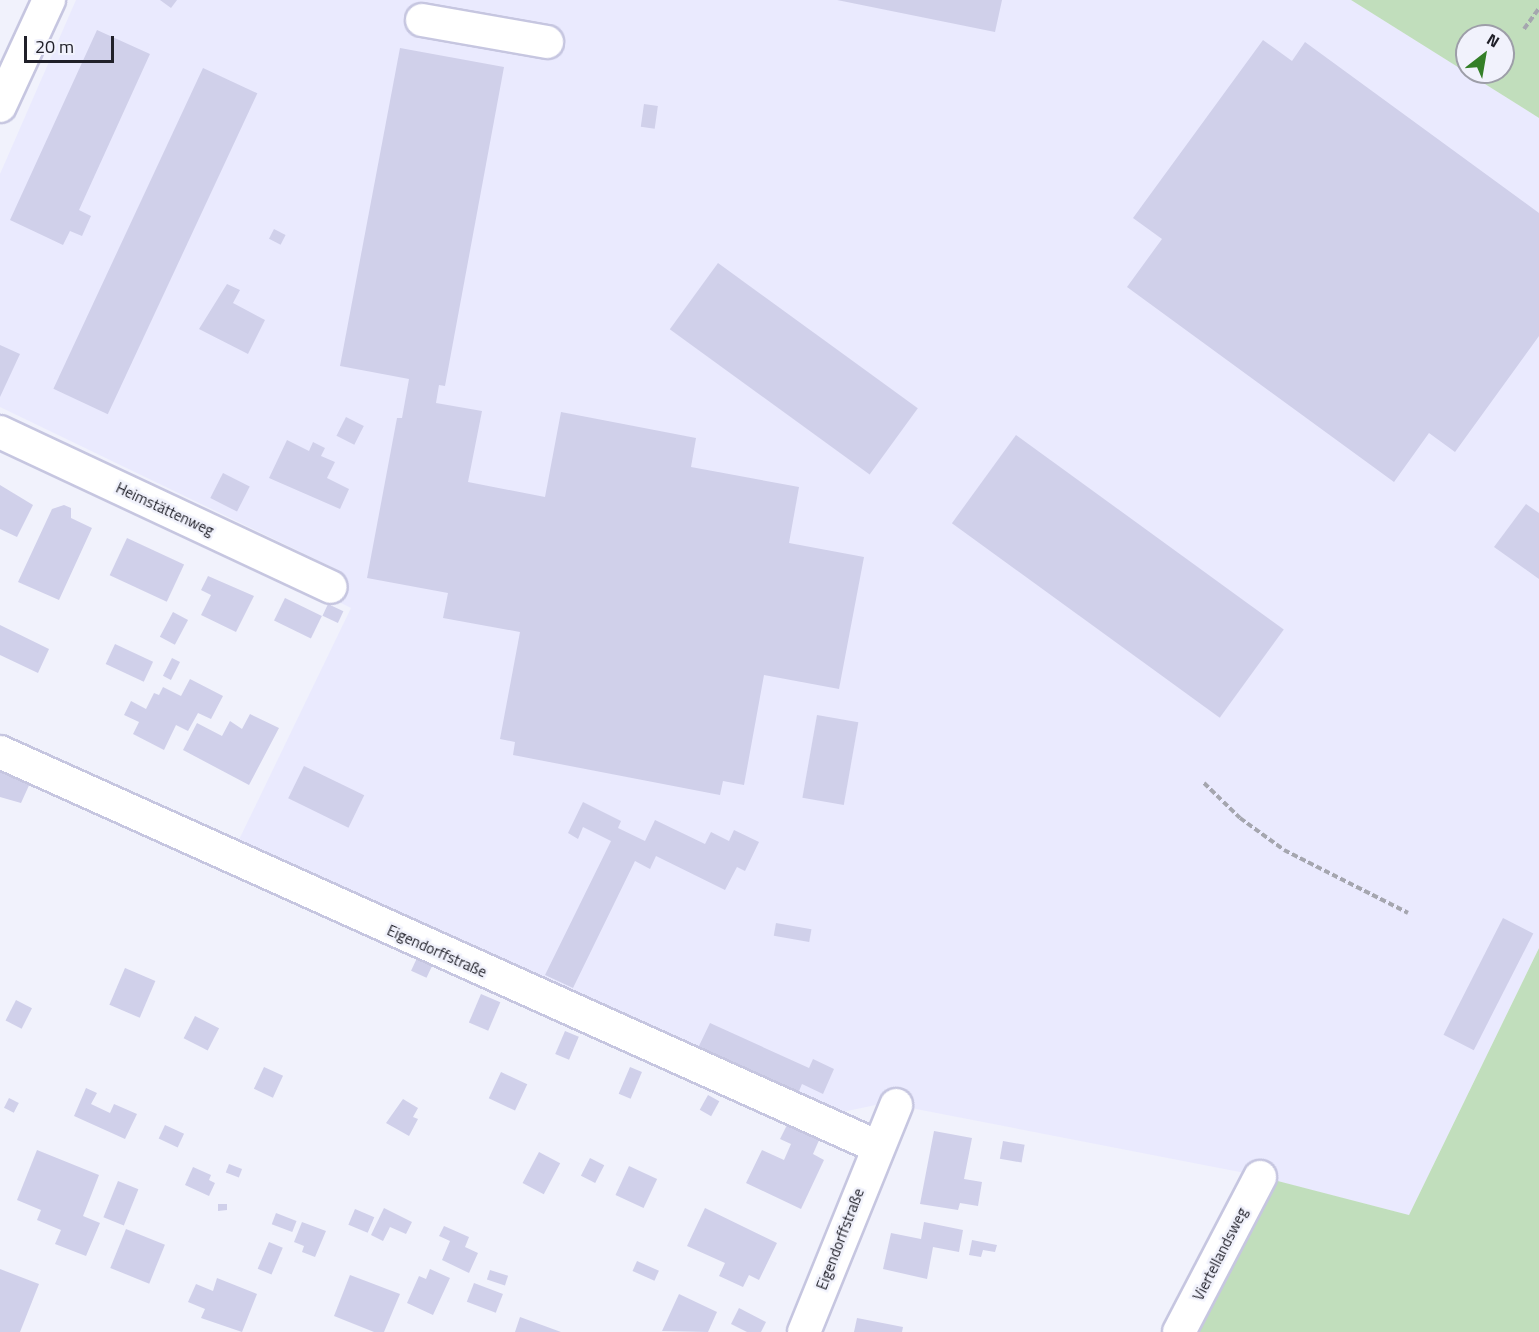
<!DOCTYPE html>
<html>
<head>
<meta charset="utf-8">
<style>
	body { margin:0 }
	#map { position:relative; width:1539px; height:1332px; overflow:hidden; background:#f1f2fc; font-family:"Titillium Web",sans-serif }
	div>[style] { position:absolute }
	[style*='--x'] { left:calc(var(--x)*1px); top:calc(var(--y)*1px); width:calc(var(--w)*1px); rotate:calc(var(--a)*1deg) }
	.built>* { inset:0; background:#eaeafe }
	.green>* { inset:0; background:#c1debc }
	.building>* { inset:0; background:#d0d0ea; transform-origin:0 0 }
	.path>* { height:4px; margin-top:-2px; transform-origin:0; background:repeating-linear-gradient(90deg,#a5a6af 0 6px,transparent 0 9px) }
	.roads { filter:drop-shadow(2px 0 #c6c6e0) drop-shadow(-2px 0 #c6c6e0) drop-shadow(0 2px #c6c6e0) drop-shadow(0 -2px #c6c6e0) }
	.minor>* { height:32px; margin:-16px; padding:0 16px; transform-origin:16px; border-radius:16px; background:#fff }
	span { translate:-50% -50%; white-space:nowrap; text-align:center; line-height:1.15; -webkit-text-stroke:5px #f1f2fc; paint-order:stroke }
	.street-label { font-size:15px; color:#202029 }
	.north { position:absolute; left:1455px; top:24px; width:60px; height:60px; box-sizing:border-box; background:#f1f2fc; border:2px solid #9d9ea8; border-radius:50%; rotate:31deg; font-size:16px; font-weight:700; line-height:24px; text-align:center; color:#202029 }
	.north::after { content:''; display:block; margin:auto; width:21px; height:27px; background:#347f27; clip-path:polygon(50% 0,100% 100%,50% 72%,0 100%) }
	.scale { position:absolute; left:24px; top:36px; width:90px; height:27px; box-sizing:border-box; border:3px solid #202029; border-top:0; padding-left:8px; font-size:18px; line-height:21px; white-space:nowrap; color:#202029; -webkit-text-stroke:4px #f1f2fc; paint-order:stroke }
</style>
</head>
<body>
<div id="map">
	<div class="built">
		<i style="clip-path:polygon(76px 0,1351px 0,1539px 118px,1539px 948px,1409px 1215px,1245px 1173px,885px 1103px,833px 1114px,234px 850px,351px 608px,327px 596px,338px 570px,0 407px,0 174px)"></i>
	</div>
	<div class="green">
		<i style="clip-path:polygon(evenodd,1351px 0,1539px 0,1539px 118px,1351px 0,1467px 36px,1503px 36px,1503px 72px,1467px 72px,1467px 36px)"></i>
		<i style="clip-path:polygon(1539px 948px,1539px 1332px,1193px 1332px,1270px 1179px,1409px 1215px)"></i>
	</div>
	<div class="building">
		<i style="clip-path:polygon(160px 0,177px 0,171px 8px)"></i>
		<i style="clip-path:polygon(837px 0,1002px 0,995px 32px)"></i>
		<i style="clip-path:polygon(97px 30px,150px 54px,79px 210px,91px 216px,82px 236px,70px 231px,63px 245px,10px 220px)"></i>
		<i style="clip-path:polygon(1263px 40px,1292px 61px,1305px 42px,1539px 213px,1539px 336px,1455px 452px,1429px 433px,1394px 482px,1127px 287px,1162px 239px,1133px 218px)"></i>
		<i style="clip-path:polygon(400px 48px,504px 67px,445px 386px,439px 385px,436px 403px,482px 411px,468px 482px,545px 497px,561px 412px,696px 438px,691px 467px,799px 487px,789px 543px,864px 557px,839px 689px,764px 675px,744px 785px,723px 781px,720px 795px,513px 755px,515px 742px,500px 739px,520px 632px,443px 618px,448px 593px,367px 578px,397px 418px,402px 418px,409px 379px,340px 366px)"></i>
		<i style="left:203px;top:68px;width:60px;height:354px;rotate:25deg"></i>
		<i style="left:644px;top:104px;width:14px;height:23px;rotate:8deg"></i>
		<i style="left:274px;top:229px;width:13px;height:11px;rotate:27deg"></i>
		<i style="left:718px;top:263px;width:247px;height:82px;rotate:36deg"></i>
		<i style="clip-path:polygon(227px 284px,240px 290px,233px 303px,265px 320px,248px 354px,199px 329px)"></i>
		<i style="clip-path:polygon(0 345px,20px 354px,0 397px)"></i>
		<i style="left:346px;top:417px;width:20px;height:21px;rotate:27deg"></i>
		<i style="left:1016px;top:435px;width:331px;height:109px;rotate:36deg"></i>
		<i style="clip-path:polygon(287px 440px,309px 451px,313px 442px,325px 448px,321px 456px,335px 462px,327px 478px,349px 489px,340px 509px,269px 478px)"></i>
		<i style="left:223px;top:473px;width:30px;height:28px;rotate:27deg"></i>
		<i style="clip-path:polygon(0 485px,33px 505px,17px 537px,0 529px)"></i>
		<i style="clip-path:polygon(1526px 504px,1539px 513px,1539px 579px,1494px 547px)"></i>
		<i style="clip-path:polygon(64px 505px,71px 508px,71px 518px,92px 528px,59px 600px,18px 582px,52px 509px)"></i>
		<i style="left:127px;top:538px;width:63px;height:41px;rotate:25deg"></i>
		<i style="clip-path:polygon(208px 576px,254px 596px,236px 632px,201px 615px,211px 595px,201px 590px)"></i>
		<i style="left:285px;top:598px;width:41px;height:25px;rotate:26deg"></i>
		<i style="left:328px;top:604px;width:17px;height:13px;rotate:25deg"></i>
		<i style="left:173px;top:612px;width:17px;height:28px;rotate:28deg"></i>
		<i style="clip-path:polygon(0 625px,49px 649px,38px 673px,0 655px)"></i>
		<i style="left:115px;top:644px;width:42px;height:22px;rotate:25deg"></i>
		<i style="left:172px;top:658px;width:9px;height:20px;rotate:27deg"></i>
		<i style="clip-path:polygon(190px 679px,223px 696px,211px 719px,198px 713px,188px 731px,176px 725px,164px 750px,133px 734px,139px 722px,124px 715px,131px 701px,146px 709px,154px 693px,159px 695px,163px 687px,181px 696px)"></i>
		<i style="clip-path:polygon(250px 714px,279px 728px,249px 785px,183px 750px,197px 723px,222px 736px,230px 721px,242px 729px)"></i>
		<i style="left:817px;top:715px;width:42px;height:84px;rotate:10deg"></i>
		<i style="clip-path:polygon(0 761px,31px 781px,21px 803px,0 797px)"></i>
		<i style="left:304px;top:766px;width:67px;height:36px;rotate:26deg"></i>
		<i style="clip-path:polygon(583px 802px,621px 821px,618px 828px,645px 841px,655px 820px,705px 844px,711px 832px,729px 841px,734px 830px,759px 842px,745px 871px,737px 867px,725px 890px,656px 856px,650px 869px,635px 861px,573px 988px,545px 975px,611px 841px,583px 827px,578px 839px,568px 833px)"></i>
		<i style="left:1503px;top:918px;width:34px;height:131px;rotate:27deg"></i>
		<i style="left:776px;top:923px;width:36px;height:13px;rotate:10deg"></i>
		<i style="left:417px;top:958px;width:17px;height:14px;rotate:25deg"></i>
		<i style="left:125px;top:968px;width:33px;height:40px;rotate:23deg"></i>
		<i style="left:481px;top:994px;width:21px;height:31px;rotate:23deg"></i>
		<i style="left:16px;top:1000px;width:18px;height:23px;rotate:27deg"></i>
		<i style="left:195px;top:1016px;width:27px;height:25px;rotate:27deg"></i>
		<i style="clip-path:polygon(710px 1023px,809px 1068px,813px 1059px,834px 1069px,823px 1094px,802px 1084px,797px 1096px,697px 1050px)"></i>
		<i style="left:565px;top:1031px;width:15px;height:25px;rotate:23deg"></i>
		<i style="left:264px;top:1067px;width:21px;height:24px;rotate:25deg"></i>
		<i style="left:630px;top:1067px;width:13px;height:29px;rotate:23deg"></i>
		<i style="left:501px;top:1072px;width:29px;height:29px;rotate:25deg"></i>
		<i style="clip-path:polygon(86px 1088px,97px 1093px,91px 1104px,110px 1113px,114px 1104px,137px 1114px,125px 1139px,74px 1116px)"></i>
		<i style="left:708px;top:1095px;width:13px;height:17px;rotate:29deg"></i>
		<i style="left:9px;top:1098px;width:11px;height:11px;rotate:27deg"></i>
		<i style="clip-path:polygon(403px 1099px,418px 1108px,413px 1117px,418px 1119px,409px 1136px,386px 1123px)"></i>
		<i style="clip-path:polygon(788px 1123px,820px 1138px,813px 1154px,824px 1160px,801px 1209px,746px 1183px,762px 1150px,784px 1160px,791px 1144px,780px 1139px)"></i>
		<i style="left:165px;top:1125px;width:21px;height:15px;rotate:25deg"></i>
		<i style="clip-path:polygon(934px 1131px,972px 1138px,964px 1179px,982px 1182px,978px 1206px,960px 1203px,958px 1210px,920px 1204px)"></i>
		<i style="left:1003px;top:1141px;width:22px;height:18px;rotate:10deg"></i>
		<i style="clip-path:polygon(37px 1150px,99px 1175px,83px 1216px,100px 1223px,86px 1256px,55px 1244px,61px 1230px,37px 1220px,41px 1210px,17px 1200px)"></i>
		<i style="left:539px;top:1152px;width:24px;height:35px;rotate:28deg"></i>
		<i style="left:590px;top:1158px;width:16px;height:20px;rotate:27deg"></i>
		<i style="left:229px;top:1164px;width:14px;height:9px;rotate:21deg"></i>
		<i style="left:629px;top:1166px;width:31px;height:32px;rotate:25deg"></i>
		<i style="clip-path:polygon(193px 1167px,211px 1175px,209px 1180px,215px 1183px,209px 1196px,185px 1185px)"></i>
		<i style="left:118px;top:1181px;width:22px;height:39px;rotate:22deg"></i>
		<i style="clip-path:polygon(218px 1204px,227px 1204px,227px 1210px,218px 1211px)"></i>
		<i style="clip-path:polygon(384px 1208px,412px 1222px,406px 1234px,390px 1227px,383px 1241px,371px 1235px)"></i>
		<i style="clip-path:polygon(705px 1208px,777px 1243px,759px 1280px,749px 1275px,743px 1287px,719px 1276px,725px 1263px,687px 1246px)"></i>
		<i style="left:355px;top:1209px;width:21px;height:17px;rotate:23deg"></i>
		<i style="left:276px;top:1213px;width:22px;height:12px;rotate:21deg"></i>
		<i style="clip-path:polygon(302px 1222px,326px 1231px,315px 1257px,302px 1252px,304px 1246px,294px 1242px)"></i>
		<i style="clip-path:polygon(924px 1222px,963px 1230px,959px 1252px,933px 1247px,927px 1279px,883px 1269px,891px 1233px,921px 1239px)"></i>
		<i style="clip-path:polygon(444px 1226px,469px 1237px,465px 1247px,478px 1253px,469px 1273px,442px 1260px,450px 1241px,439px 1236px)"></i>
		<i style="left:126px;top:1229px;width:42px;height:42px;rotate:22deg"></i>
		<i style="clip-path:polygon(972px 1240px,997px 1245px,995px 1252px,983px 1250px,981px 1257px,969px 1255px)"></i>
		<i style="left:269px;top:1242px;width:15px;height:29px;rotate:23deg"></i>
		<i style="left:637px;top:1261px;width:24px;height:11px;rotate:24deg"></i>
		<i style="clip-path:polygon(0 1269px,39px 1284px,20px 1332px,0 1332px)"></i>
		<i style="clip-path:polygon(430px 1269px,450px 1278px,433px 1315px,407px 1303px,419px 1276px,426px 1279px)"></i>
		<i style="left:490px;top:1270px;width:19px;height:10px;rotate:18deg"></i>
		<i style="clip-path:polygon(350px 1275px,400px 1294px,384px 1332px,374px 1332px,334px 1316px)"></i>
		<i style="clip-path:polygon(217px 1278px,257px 1294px,242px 1332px,201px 1318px,205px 1309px,188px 1302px,196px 1284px,213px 1291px)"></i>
		<i style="left:474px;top:1283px;width:31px;height:20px;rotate:21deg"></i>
		<i style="clip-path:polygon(679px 1294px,717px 1312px,708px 1332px,662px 1331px)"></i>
		<i style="clip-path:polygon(739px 1308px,766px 1322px,761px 1332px,747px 1332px,731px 1324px)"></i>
		<i style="clip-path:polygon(520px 1317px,561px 1332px,515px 1332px)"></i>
		<i style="clip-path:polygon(857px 1318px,903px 1327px,902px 1332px,854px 1332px)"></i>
	</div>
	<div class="path">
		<i style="--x:1524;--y:29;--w:26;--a:-54"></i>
		<i style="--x:1204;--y:783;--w:50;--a:44.2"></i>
		<i style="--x:1240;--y:818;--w:54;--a:36"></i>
		<i style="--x:1284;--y:850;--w:139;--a:26.9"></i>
	</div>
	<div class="roads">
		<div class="minor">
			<i style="--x:422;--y:20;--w:127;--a:10"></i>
			<i style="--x:0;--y:106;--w:117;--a:-65.2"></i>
			<i style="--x:0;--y:432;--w:365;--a:25.1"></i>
			<i style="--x:0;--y:752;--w:961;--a:24.22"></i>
			<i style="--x:804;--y:1332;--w:245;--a:-67.9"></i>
			<i style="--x:1179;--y:1332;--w:175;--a:-62.4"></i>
		</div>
	</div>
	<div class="street-label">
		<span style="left:165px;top:509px;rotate:25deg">Heimstättenweg</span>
		<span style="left:437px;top:951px;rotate:24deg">Eigendorffstraße</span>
		<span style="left:840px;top:1239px;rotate:-69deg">Eigendorffstraße</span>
		<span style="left:1220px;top:1254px;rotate:-63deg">Viertellandsweg</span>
	</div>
	<div class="north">N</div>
	<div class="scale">20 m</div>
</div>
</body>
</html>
